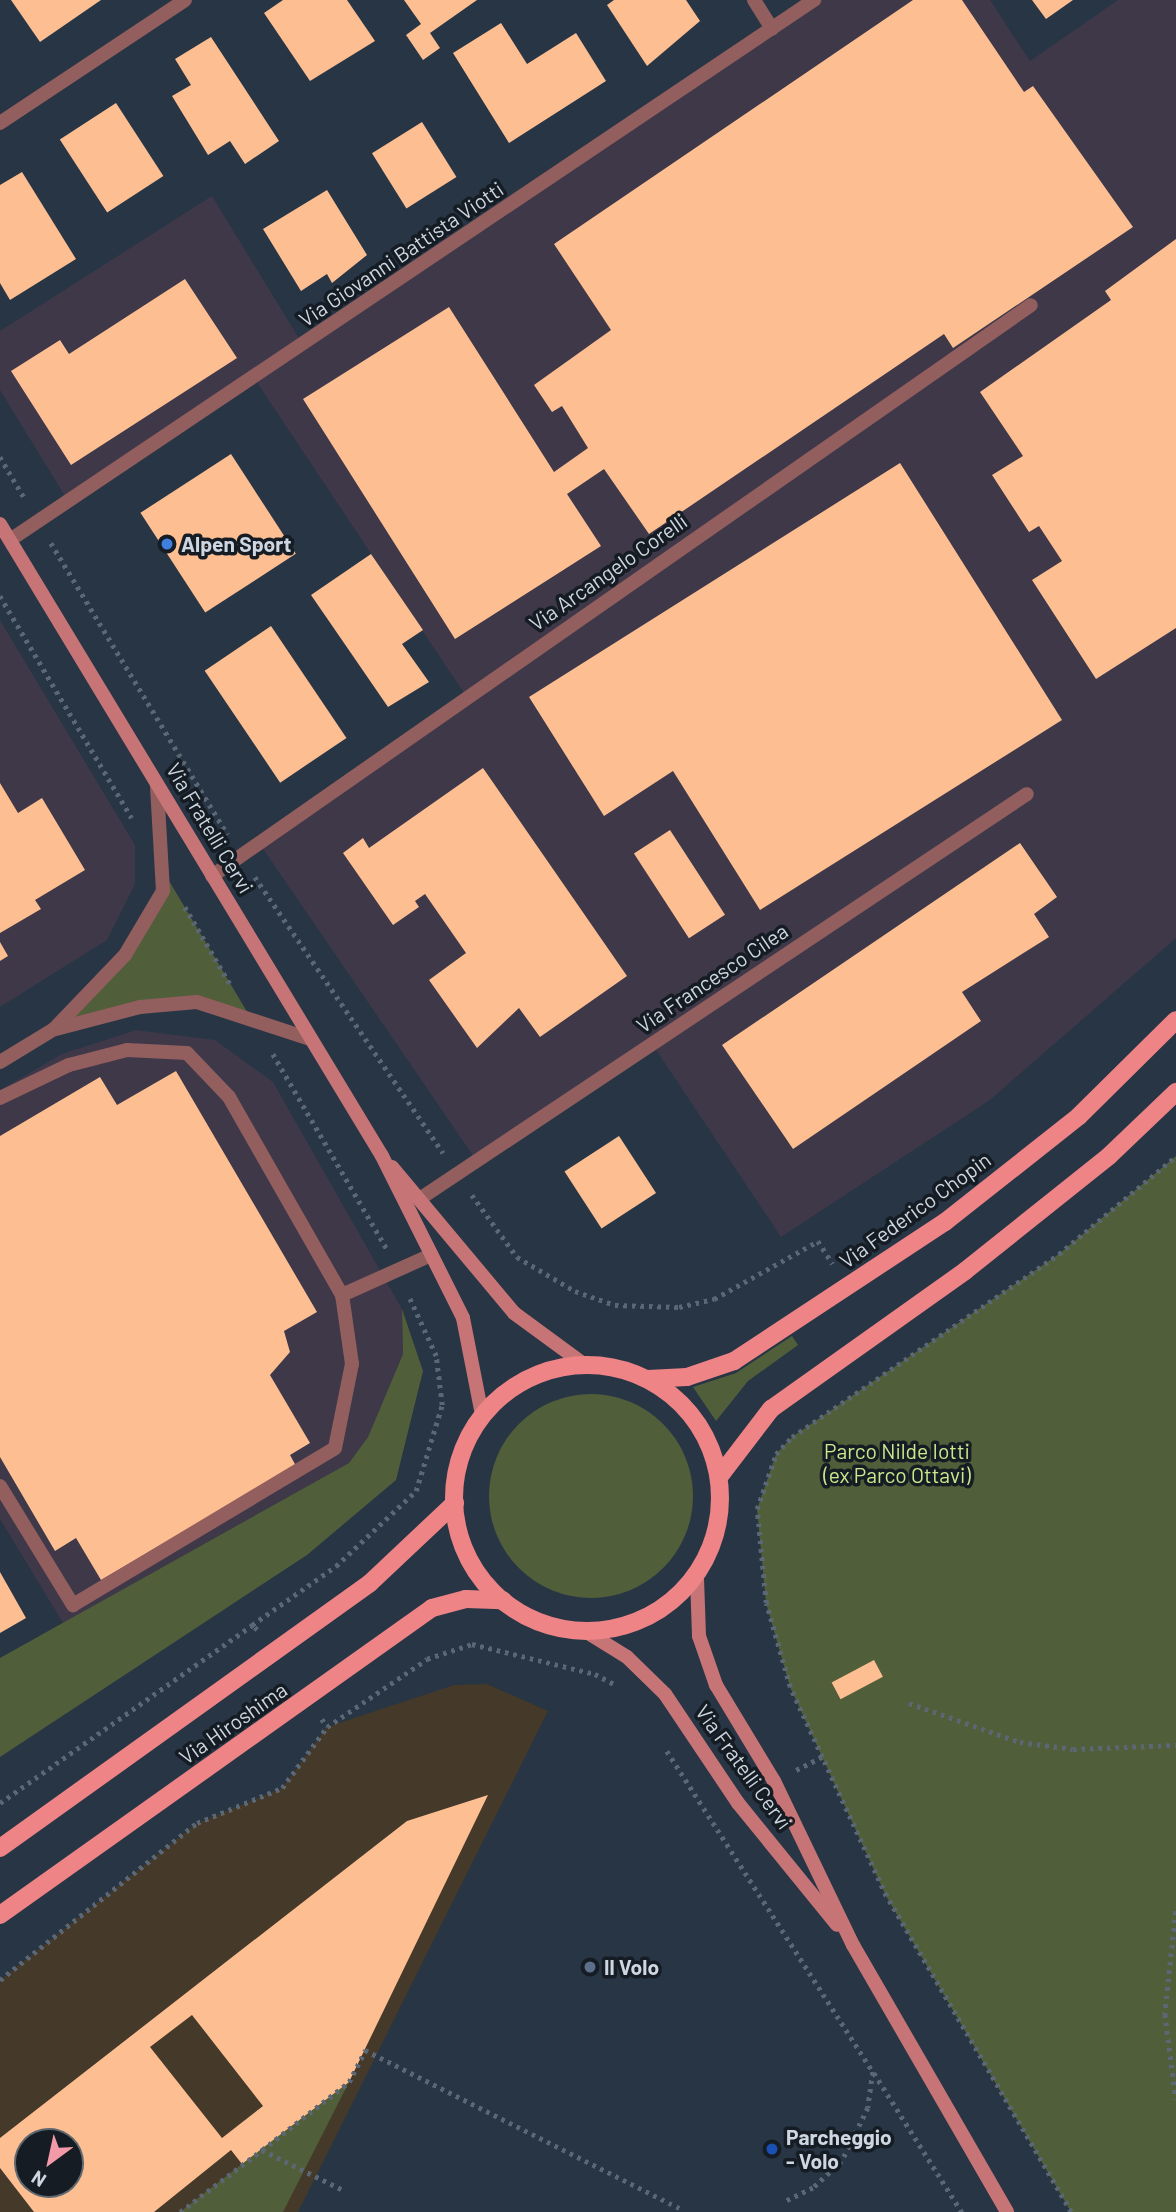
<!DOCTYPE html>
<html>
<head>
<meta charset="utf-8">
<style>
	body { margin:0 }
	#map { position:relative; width:1176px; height:2212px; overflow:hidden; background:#273545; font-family:Barlow,sans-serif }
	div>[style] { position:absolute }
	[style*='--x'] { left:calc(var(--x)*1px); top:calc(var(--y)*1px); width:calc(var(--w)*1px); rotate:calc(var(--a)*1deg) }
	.commercial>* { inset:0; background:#45392a }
	.industrial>* { inset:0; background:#3e3849 }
	.green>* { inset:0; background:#515e3a }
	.round { border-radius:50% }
	.building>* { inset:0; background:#fdbe91; transform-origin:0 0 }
	.path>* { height:4.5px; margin-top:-2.25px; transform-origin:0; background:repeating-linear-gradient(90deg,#5b6775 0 3.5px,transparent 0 8.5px) }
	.service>* { height:14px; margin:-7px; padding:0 7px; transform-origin:7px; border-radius:7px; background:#925e5e }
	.minor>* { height:14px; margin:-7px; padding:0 7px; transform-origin:7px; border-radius:7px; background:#925e5e }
	.secondary>* { height:14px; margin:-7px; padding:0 7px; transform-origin:7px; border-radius:7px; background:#c67475 }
	.primary>* { height:18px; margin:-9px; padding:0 9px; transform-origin:9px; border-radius:9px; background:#ee8486 }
	.primary>.ring { margin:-9px; padding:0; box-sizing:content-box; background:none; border:18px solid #ee8486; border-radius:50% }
	.dots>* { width:19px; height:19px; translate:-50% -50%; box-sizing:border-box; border:4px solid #151c23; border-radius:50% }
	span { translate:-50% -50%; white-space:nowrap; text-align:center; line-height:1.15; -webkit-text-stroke:7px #151c23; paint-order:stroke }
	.street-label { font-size:21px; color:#ced7e1 }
	.poi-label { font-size:21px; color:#ced7e1; font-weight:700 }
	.left { translate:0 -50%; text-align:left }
	.park-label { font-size:21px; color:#c9e98c }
	.north { position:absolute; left:14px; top:2128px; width:70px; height:70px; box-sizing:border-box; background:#151c23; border:2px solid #5f676f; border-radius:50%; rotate:213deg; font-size:19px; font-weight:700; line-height:28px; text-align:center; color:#ced7e1 }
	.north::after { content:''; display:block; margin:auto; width:24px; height:32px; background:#f39aa9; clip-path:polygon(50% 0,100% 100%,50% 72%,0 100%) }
</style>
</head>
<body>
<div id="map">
	<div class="commercial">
		<i style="clip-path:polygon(evenodd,487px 1684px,548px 1711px,298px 2212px,0 2212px,0 1980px,197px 1823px,282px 1788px,327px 1727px,454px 1685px,487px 1684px,28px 2142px,70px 2142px,70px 2184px,28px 2184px,28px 2142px)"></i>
	</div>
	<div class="industrial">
		<i style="clip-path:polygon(814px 0,990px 0,1030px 61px,1118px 0,1176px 0,1176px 938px,990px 1100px,781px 1237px,652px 1044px,476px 1160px,259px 843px,466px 696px,254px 378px,68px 501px,0 390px,0 331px,212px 196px,303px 345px)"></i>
		<i style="clip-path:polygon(0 620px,135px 845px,135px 884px,107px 940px,0 1007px)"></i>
		<i style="clip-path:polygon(136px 1030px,215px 1040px,273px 1082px,402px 1309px,403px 1354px,368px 1437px,349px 1463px,63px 1623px,0 1519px,0 1090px,62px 1054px)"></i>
	</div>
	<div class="green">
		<i style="clip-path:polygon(162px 869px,252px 1020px,197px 1002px,54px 1029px,125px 955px,163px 891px)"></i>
		<i style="clip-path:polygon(1176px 1156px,1176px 2212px,1071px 2212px,886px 1896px,790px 1687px,766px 1603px,757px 1509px,776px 1454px,792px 1437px,1059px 1254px)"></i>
		<i style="clip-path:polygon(402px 1309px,423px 1371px,396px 1480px,307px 1555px,0 1757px,0 1658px,349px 1463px,368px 1437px,403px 1354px)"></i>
		<i style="clip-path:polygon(792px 1336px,798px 1345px,748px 1381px,716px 1421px,693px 1387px,736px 1373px)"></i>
		<i class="round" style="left:489px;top:1394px;width:204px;height:204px"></i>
		<i style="clip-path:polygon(349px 2082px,283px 2212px,180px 2212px,242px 2164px)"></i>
	</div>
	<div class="building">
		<i style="clip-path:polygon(11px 0,101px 0,40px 42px)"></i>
		<i style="clip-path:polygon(283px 0,347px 0,375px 41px,310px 81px,264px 13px)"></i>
		<i style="clip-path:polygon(404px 0,477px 0,430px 33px,440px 48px,423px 60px,406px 35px,421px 24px)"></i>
		<i style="clip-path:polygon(614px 0,686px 0,700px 21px,647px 66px,607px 5px)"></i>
		<i style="clip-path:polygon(913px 0,962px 0,1024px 92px,1033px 86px,1133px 227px,953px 348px,944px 334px,649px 534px,604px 469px,567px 494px,601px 546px,455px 639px,303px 399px,449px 307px,554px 472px,588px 448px,562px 406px,552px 412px,534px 385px,611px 330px,554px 244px)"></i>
		<i style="clip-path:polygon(1032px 0,1073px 0,1046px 19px)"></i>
		<i style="clip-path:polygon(501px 23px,527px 64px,576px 33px,606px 81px,509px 143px,453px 53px)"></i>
		<i style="clip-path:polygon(211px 37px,279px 141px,245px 164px,230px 141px,208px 155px,172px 96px,191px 85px,175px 59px)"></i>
		<i style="left:116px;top:103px;width:87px;height:67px;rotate:57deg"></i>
		<i style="left:422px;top:122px;width:65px;height:59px;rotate:58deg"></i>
		<i style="clip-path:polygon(22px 172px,76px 259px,10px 300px,0 283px,0 185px)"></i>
		<i style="clip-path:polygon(327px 190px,367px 255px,332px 283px,327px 274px,301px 291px,263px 229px)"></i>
		<i style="clip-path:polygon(1176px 239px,1176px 628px,1096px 679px,1032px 580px,1062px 561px,1039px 526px,1029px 532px,992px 475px,1023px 456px,980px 392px,1111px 300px,1105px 291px)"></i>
		<i style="clip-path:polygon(185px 279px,237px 358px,71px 465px,11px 371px,60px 340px,69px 354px)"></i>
		<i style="left:231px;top:454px;width:119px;height:108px;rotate:57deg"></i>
		<i style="clip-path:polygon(900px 463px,1062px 720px,760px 910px,673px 771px,604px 816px,529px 697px)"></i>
		<i style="clip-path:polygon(371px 554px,423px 630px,402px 644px,429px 682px,388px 707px,311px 595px)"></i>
		<i style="left:271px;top:626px;width:135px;height:80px;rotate:56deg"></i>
		<i style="clip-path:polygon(483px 768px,627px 976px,540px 1037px,519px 1008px,477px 1048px,429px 980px,466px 953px,425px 894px,415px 901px,419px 907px,393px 925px,343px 853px,363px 838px,369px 848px)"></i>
		<i style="clip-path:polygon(0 783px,18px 813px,42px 798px,85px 870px,35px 900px,41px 909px,0 933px)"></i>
		<i style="left:670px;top:830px;width:101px;height:43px;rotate:57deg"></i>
		<i style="clip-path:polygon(1020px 843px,1057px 897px,1034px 914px,1049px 937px,962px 992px,981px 1021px,793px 1149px,722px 1045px)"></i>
		<i style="clip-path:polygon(0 942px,8px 956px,0 961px)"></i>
		<i style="clip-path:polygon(176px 1071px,317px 1312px,284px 1331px,290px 1352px,270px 1375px,310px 1443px,290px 1455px,296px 1466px,101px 1580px,76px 1538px,55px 1551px,0 1457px,0 1136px,100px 1077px,117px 1105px)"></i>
		<i style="left:619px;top:1136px;width:68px;height:65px;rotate:57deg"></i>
		<i style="clip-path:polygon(0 1572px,26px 1618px,0 1633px)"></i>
		<i style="left:874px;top:1660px;width:19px;height:48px;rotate:62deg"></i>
		<i style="clip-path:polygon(evenodd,488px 1795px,349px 2082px,242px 2164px,231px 2150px,154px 2212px,34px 2212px,0 2168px,0 2138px,407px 1821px,488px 1795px,192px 2015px,263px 2106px,222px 2138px,150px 2047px,192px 2015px,488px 1795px,28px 2142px,70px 2142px,70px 2184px,28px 2184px,28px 2142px)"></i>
	</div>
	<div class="path">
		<i style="--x:0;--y:457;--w:49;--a:59.2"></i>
		<i style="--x:51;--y:543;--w:341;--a:58.8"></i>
		<i style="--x:0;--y:596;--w:258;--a:59.3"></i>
		<i style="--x:255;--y:877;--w:334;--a:55.7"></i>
		<i style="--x:185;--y:907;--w:89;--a:59.7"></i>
		<i style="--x:273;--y:1054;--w:226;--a:59.7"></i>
		<i style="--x:472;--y:1195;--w:77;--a:54"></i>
		<i style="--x:517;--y:1257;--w:67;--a:30.4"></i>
		<i style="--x:575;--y:1291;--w:42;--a:19.3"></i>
		<i style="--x:615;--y:1305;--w:64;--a:1.8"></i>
		<i style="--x:679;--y:1307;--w:36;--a:-13"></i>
		<i style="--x:714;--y:1299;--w:119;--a:-29.1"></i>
		<i style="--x:818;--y:1241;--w:27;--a:57"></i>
		<i style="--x:257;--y:1630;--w:7;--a:-135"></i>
		<i style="--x:252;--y:1625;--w:103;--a:-35.1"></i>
		<i style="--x:336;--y:1566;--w:110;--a:-43.2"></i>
		<i style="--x:416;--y:1491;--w:90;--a:-73.2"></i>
		<i style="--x:442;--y:1405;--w:49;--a:-97"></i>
		<i style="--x:436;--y:1356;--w:67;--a:-114.7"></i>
		<i style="--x:909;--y:1703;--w:118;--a:19.4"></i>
		<i style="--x:1020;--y:1742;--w:53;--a:7.5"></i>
		<i style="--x:1073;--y:1749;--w:103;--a:-2.2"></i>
		<i style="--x:322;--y:1719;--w:9;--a:58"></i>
		<i style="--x:327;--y:1727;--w:121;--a:-34.2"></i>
		<i style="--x:427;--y:1659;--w:47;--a:-18.4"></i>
		<i style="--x:472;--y:1644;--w:127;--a:13.7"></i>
		<i style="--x:595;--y:1674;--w:21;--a:28"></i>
		<i style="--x:667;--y:1751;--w:381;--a:57.3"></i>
		<i style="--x:873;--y:2072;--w:36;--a:98"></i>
		<i style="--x:868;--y:2108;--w:59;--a:116.1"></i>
		<i style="--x:842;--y:2161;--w:40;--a:137"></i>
		<i style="--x:813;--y:2188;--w:32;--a:154"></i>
		<i style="--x:796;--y:1770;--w:31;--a:-27"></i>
		<i style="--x:0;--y:1803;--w:309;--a:-35.2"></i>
		<i style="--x:1176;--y:1911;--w:104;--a:96.1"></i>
		<i style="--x:1165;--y:2014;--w:86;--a:82.6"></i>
		<i style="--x:0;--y:1980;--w:252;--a:-38.6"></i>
		<i style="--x:197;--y:1823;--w:92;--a:-22.4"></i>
		<i style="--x:282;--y:1788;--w:76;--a:-53.6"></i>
		<i style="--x:874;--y:2073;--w:165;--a:57.7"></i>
		<i style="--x:262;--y:2150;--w:110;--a:-38"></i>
		<i style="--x:349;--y:2082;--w:36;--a:-63"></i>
		<i style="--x:365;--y:2050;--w:352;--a:26.7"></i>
		<i style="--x:180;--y:2212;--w:103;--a:-37.1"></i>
		<i style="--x:262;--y:2150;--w:90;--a:26.3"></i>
		<i style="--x:1071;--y:2212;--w:366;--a:-120.3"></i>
		<i style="--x:886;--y:1896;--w:230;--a:-114.7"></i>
		<i style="--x:790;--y:1687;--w:87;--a:-105.9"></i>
		<i style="--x:766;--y:1603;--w:94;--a:-95.5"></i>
		<i style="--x:757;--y:1509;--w:58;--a:-70.9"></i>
		<i style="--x:776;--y:1454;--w:23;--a:-47"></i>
		<i style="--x:792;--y:1437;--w:324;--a:-34.4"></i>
		<i style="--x:1059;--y:1254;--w:153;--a:-39.9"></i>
	</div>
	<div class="service">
		<i style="--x:0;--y:1098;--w:76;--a:-25.6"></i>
		<i style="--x:69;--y:1065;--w:60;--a:-14.5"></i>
		<i style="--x:127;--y:1050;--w:60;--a:2.9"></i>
		<i style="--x:187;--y:1053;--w:61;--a:46.3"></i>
		<i style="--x:229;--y:1097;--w:228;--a:60.3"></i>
		<i style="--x:0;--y:1486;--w:140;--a:58.5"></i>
		<i style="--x:73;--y:1605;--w:305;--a:-30.9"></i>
		<i style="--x:335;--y:1448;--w:86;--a:-78.6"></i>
		<i style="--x:352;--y:1364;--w:70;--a:-98.2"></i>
		<i style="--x:342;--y:1295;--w:98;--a:-24.2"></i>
	</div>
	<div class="minor">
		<i style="--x:754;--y:0;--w:34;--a:58"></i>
		<i style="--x:0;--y:123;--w:222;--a:-33.6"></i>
		<i style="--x:10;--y:540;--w:969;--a:-33.89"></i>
		<i style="--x:212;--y:876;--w:998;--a:-34.88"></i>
		<i style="--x:56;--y:1029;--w:87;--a:-14.7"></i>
		<i style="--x:140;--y:1007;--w:57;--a:-5"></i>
		<i style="--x:197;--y:1002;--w:116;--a:18.1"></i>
		<i style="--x:0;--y:1062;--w:63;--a:-31.4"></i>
		<i style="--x:54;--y:1029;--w:103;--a:-46.2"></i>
		<i style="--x:125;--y:955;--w:74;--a:-59.3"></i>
		<i style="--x:163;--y:891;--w:105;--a:-93.3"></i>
		<i style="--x:421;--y:1198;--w:728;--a:-33.69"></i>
	</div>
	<div class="secondary">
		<i style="--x:0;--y:524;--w:738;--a:58.85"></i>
		<i style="--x:382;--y:1156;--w:181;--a:63.4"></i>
		<i style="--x:463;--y:1318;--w:99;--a:78.9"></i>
		<i style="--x:392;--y:1167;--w:190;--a:50.1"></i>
		<i style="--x:514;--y:1313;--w:84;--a:36.3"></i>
		<i style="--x:697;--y:1578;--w:58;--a:88"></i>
		<i style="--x:699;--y:1636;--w:52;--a:70.9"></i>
		<i style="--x:716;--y:1685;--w:112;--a:58.9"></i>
		<i style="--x:774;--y:1781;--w:182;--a:64.3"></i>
		<i style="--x:853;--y:1945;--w:308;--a:60"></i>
		<i style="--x:585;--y:1631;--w:49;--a:31.8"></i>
		<i style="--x:627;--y:1657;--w:53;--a:44.2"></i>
		<i style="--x:665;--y:1694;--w:131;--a:56.2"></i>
		<i style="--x:738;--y:1803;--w:157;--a:50.9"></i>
	</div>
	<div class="primary">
		<i class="ring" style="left:454px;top:1365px;width:248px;height:248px"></i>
		<i style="--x:648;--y:1379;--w:39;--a:-3"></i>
		<i style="--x:687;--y:1377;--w:50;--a:-18.8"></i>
		<i style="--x:734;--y:1361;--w:253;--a:-33.4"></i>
		<i style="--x:945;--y:1222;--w:171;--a:-38.3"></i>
		<i style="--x:1079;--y:1116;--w:136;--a:-44.7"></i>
		<i style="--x:719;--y:1477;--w:86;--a:-52.6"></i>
		<i style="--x:771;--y:1409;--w:238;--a:-35.4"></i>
		<i style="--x:965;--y:1271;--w:184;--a:-38.6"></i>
		<i style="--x:1109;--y:1156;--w:93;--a:-43.7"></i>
		<i style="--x:0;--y:1848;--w:455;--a:-35.6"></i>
		<i style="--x:370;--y:1583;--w:117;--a:-43.3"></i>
		<i style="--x:0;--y:1915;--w:530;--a:-35.4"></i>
		<i style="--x:432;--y:1608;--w:35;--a:-15"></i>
		<i style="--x:466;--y:1599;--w:37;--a:2"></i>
	</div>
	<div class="dots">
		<i style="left:167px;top:544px;background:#3f7fe0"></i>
		<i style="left:590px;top:1967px;background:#5c6f8a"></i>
		<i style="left:772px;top:2149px;background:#1a4fb4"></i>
	</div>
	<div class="street-label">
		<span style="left:401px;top:254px;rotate:-34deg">Via Giovanni Battista Viotti</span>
		<span style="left:608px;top:572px;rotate:-35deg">Via Arcangelo Corelli</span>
		<span style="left:210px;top:828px;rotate:59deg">Via Fratelli Cervi</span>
		<span style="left:712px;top:978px;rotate:-34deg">Via Francesco Cilea</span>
		<span style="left:915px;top:1210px;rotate:-36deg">Via Federico Chopin</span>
		<span style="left:233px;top:1723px;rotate:-35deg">Via Hiroshima</span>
		<span style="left:744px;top:1767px;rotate:54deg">Via Fratelli Cervi</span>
	</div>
	<div class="poi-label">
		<span class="left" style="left:181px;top:544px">Alpen Sport</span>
		<span class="left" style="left:604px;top:1967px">Il Volo</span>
		<span class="left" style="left:786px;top:2149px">Parcheggio<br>- Volo</span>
	</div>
	<div class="park-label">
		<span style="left:897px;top:1463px">Parco Nilde Iotti<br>(ex Parco Ottavi)</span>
	</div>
	<div class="north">N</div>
</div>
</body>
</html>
